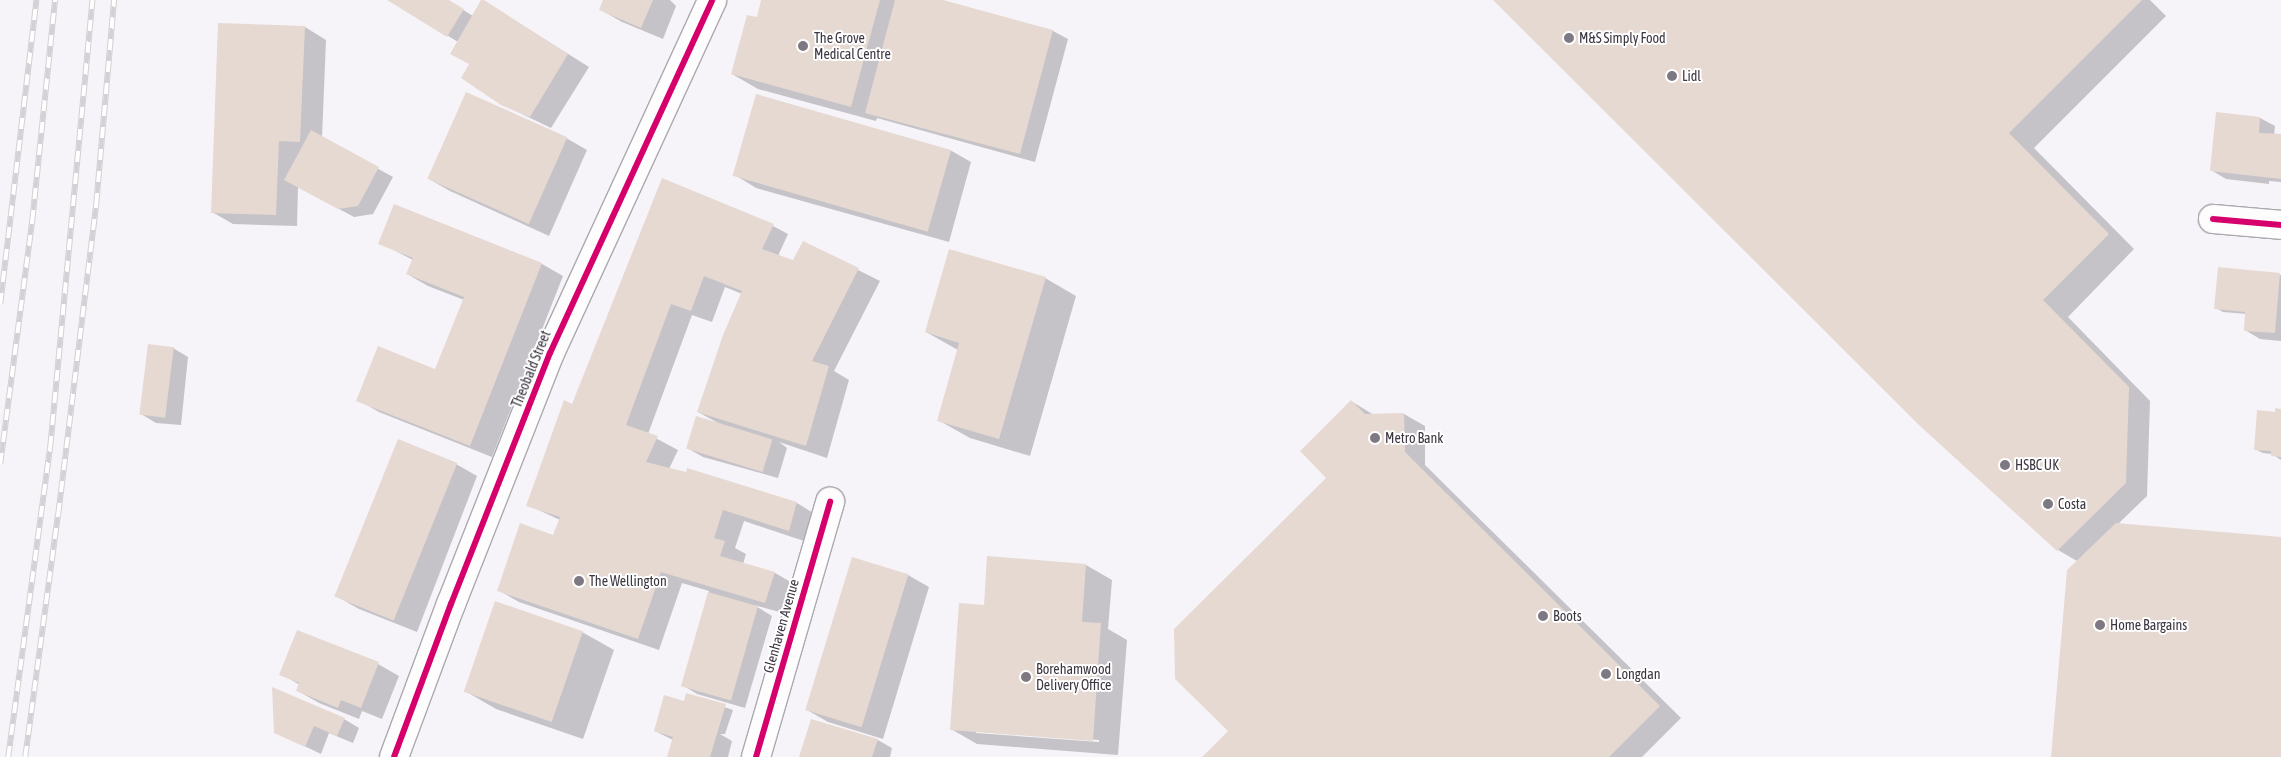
<!DOCTYPE html>
<html>
<head>
<meta charset="utf-8">
<style>
	body { margin:0 }
	#map { position:relative; width:2281px; height:757px; overflow:hidden; background:#f7f4f9; font-family:"Asap Condensed",sans-serif }
	div>[style] { position:absolute }
	[style*='--x'] { left:calc(var(--x)*1px); top:calc(var(--y)*1px); width:calc(var(--w)*1px); rotate:calc(var(--a)*1deg) }
	.shadow>* { inset:0; background:#0003 }
	.building>* { inset:0; background:#e6d9d2; transform-origin:0 0 }
	.roads { filter:drop-shadow(1px 0 #aca8af) drop-shadow(-1px 0 #aca8af) drop-shadow(0 1px #aca8af) drop-shadow(0 -1px #aca8af) }
	.minor>* { height:28px; margin:-14px; padding:0 14px; transform-origin:14px; border-radius:14px; background:#fefdfe }
	.tertiary>* { height:28px; margin:-14px; padding:0 14px; transform-origin:14px; border-radius:14px; background:#fefdfe }
	.rail>* { height:5.5px; margin-top:-2.75px; transform-origin:0; background:repeating-linear-gradient(90deg,#fff 0 11px,#d2d1d4 0 22px); box-sizing:border-box; border-block:1px solid #d2d1d4 }
	.cycleway>* { height:6px; margin:-3px; padding:0 3px; transform-origin:3px; border-radius:3px; background:#d6006c }
	.dots>* { width:14px; height:14px; translate:-50% -50%; box-sizing:border-box; border:2px solid #fff; border-radius:50% }
	span { translate:-50% -50%; white-space:nowrap; text-align:center; line-height:1.15; -webkit-text-stroke:4px #fff; paint-order:stroke }
	.poi-label { font-size:14px; color:#3c3641 }
	.left { translate:0 -50%; text-align:left }
	.street-label { font-size:14px; color:#3c3641 }
</style>
</head>
<body>
<div id="map">
	<div class="shadow">
		<i style="clip-path:polygon(390px 0,447px 0,473px 16px,482px 0,589px 67px,551px 128px,501px 104px,470px 64px,458px 42px)"></i>
		<i style="clip-path:polygon(605px 0,670px 0,676px 6px,663px 39px,622px 22px,601px 10px)"></i>
		<i style="clip-path:polygon(763px 0,938px 0,1053px 31px,1068px 39px,1035px 162px,877px 118px,876px 121px,758px 89px,732px 74px,758px 19px)"></i>
		<i style="clip-path:polygon(1495px 0,2150px 0,2166px 16px,2034px 148px,2134px 249px,2068px 317px,2150px 401px,2147px 496px,2118px 524px,2281px 538px,2281px 757px,2052px 757px,2077px 561px,2058px 550px)"></i>
		<i style="clip-path:polygon(305px 27px,326px 40px,322px 138px,393px 177px,373px 214px,354px 217px,298px 187px,297px 226px,233px 224px,212px 212px)"></i>
		<i style="clip-path:polygon(2260px 118px,2275px 126px,2274px 135px,2281px 136px,2281px 182px,2269px 181px,2269px 184px,2226px 179px,2211px 170px)"></i>
		<i style="clip-path:polygon(566px 138px,587px 150px,549px 236px,450px 191px,429px 179px)"></i>
		<i style="clip-path:polygon(950px 150px,971px 162px,949px 242px,756px 188px,735px 175px)"></i>
		<i style="clip-path:polygon(394px 206px,542px 264px,563px 276px,492px 457px,379px 412px,358px 400px,436px 370px,464px 300px,428px 286px,407px 274px,413px 260px,380px 243px)"></i>
		<i style="clip-path:polygon(645px 222px,773px 226px,788px 234px,778px 256px,794px 262px,804px 243px,880px 281px,834px 371px,849px 380px,827px 458px,779px 442px,787px 448px,778px 478px,703px 457px,689px 449px,718px 423px,698px 412px,742px 294px,725px 287px,712px 322px,692px 315px,648px 434px,678px 450px,669px 469px,687px 474px,688px 469px,797px 503px,818px 516px,810px 543px,744px 521px,735px 548px,746px 554px,743px 564px,775px 573px,796px 585px,787px 614px,754px 605px,772px 616px,745px 708px,697px 694px,682px 685px,709px 591px,682px 583px,659px 650px,519px 602px,498px 590px,554px 536px,560px 520px,528px 505px,573px 405px)"></i>
		<i style="clip-path:polygon(2219px 269px,2281px 275px,2281px 341px,2260px 339px,2245px 330px,2247px 314px,2223px 312px,2216px 308px)"></i>
		<i style="clip-path:polygon(1045px 278px,1076px 296px,1030px 456px,970px 438px,938px 420px,958px 350px,926px 332px)"></i>
		<i style="clip-path:polygon(173px 348px,188px 357px,181px 425px,156px 423px,141px 414px)"></i>
		<i style="clip-path:polygon(1351px 401px,1374px 415px,1404px 414px,1425px 426px,1425px 465px,1681px 718px,1642px 757px,1204px 757px,1230px 731px,1328px 478px)"></i>
		<i style="clip-path:polygon(2281px 410px,2281px 460px,2272px 454px,2263px 453px,2255px 449px,2276px 413px)"></i>
		<i style="clip-path:polygon(456px 464px,477px 476px,417px 632px,359px 609px,338px 597px)"></i>
		<i style="clip-path:polygon(evenodd,1086px 565px,1112px 580px,1108px 629px,1127px 640px,1118px 755px,977px 744px,951px 729px,985px 606px,1086px 565px,976px 731px,1099px 740px,1099px 742px,976px 733px,976px 731px)"></i>
		<i style="clip-path:polygon(908px 575px,929px 587px,883px 739px,828px 722px,807px 710px)"></i>
		<i style="clip-path:polygon(582px 632px,614px 650px,583px 739px,496px 709px,465px 691px)"></i>
		<i style="clip-path:polygon(378px 664px,399px 676px,382px 719px,362px 711px,359px 719px,319px 703px,298px 691px,300px 685px,281px 674px)"></i>
		<i style="clip-path:polygon(687px 694px,733px 710px,725px 734px,720px 734px,732px 741px,728px 757px,668px 757px,673px 740px,655px 731px,685px 703px)"></i>
		<i style="clip-path:polygon(344px 719px,359px 728px,353px 743px,329px 733px,321px 754px,275px 732px)"></i>
		<i style="clip-path:polygon(876px 739px,892px 748px,890px 757px,801px 757px)"></i>
	</div>
	<div class="building">
		<i style="clip-path:polygon(387px 0,449px 0,464px 9px,447px 37px)"></i>
		<i style="clip-path:polygon(481px 0,484px 0,568px 54px,530px 117px,501px 105px,461px 78px,469px 64px,450px 54px)"></i>
		<i style="clip-path:polygon(603px 0,653px 0,641px 28px,599px 10px)"></i>
		<i style="clip-path:polygon(761px 0,880px 0,851px 107px,731px 74px,747px 15px,757px 17px)"></i>
		<i style="clip-path:polygon(895px 0,943px 0,1053px 30px,1020px 154px,865px 113px)"></i>
		<i style="clip-path:polygon(1493px 0,2142px 0,2009px 133px,2109px 234px,2043px 300px,2129px 387px,2126px 483px,2057px 551px,1920px 426px)"></i>
		<i style="clip-path:polygon(218px 23px,305px 26px,300px 142px,279px 141px,276px 215px,211px 213px)"></i>
		<i style="left:466px;top:92px;width:111px;height:95px;rotate:24deg"></i>
		<i style="left:756px;top:94px;width:203px;height:85px;rotate:16deg"></i>
		<i style="clip-path:polygon(2216px 112px,2260px 117px,2259px 133px,2281px 134px,2281px 179px,2210px 171px)"></i>
		<i style="clip-path:polygon(311px 130px,379px 167px,358px 206px,338px 209px,284px 180px)"></i>
		<i style="clip-path:polygon(662px 178px,774px 224px,762px 249px,793px 260px,803px 241px,859px 268px,812px 361px,829px 366px,806px 446px,697px 412px,723px 335px,742px 291px,704px 276px,691px 311px,671px 304px,626px 425px,658px 436px,646px 462px,686px 472px,687px 468px,797px 502px,789px 531px,723px 510px,714px 538px,725px 541px,720px 556px,775px 572px,765px 603px,661px 572px,638px 639px,497px 591px,520px 523px,553px 535px,560px 517px,526px 506px,564px 400px,572px 404px)"></i>
		<i style="clip-path:polygon(394px 204px,542px 263px,470px 446px,356px 401px,378px 346px,435px 369px,464px 297px,406px 274px,413px 258px,378px 244px)"></i>
		<i style="clip-path:polygon(949px 249px,1046px 277px,999px 439px,937px 421px,959px 343px,925px 332px)"></i>
		<i style="clip-path:polygon(2218px 267px,2280px 273px,2275px 333px,2244px 331px,2245px 312px,2214px 309px)"></i>
		<i style="left:148px;top:344px;width:26px;height:71px;rotate:7deg"></i>
		<i style="clip-path:polygon(1351px 400px,1365px 414px,1404px 413px,1405px 452px,1660px 706px,1609px 757px,1202px 757px,1228px 731px,1175px 679px,1174px 629px,1326px 478px,1300px 451px)"></i>
		<i style="clip-path:polygon(2275px 408px,2281px 409px,2281px 457px,2271px 456px,2271px 451px,2254px 450px,2257px 410px,2275px 412px)"></i>
		<i style="left:696px;top:416px;width:80px;height:34px;rotate:17deg"></i>
		<i style="left:398px;top:439px;width:64px;height:170px;rotate:22deg"></i>
		<i style="clip-path:polygon(2116px 523px,2281px 537px,2281px 757px,2051px 757px,2067px 570px)"></i>
		<i style="clip-path:polygon(987px 556px,1086px 564px,1082px 622px,1101px 623px,1093px 741px,950px 730px,959px 603px,984px 605px)"></i>
		<i style="left:852px;top:557px;width:59px;height:160px;rotate:17deg"></i>
		<i style="left:708px;top:592px;width:52px;height:98px;rotate:16deg"></i>
		<i style="left:495px;top:601px;width:93px;height:96px;rotate:19deg"></i>
		<i style="clip-path:polygon(297px 630px,379px 662px,361px 708px,341px 700px,338px 708px,296px 691px,299px 683px,279px 675px)"></i>
		<i style="clip-path:polygon(272px 687px,345px 718px,337px 736px,314px 726px,305px 747px,274px 733px)"></i>
		<i style="clip-path:polygon(686px 693px,726px 704px,710px 757px,667px 757px,673px 737px,654px 731px,664px 695px,684px 701px)"></i>
		<i style="clip-path:polygon(811px 719px,878px 739px,872px 757px,799px 757px)"></i>
	</div>
	<div class="roads">
		<div class="minor">
			<i style="--x:2213;--y:219;--w:68;--a:5"></i>
			<i style="--x:756;--y:757;--w:266;--a:-73.8"></i>
		</div>
		<div class="tertiary">
			<i style="--x:394;--y:757;--w:163;--a:-69.6"></i>
			<i style="--x:451;--y:604;--w:270;--a:-68.5"></i>
			<i style="--x:550;--y:353;--w:388;--a:-65.3"></i>
		</div>
	</div>
	<div class="rail">
		<i style="--x:0;--y:304;--w:306;--a:-83.2"></i>
		<i style="--x:0;--y:464;--w:245;--a:-82.5"></i>
		<i style="--x:32;--y:221;--w:222;--a:-84.1"></i>
		<i style="--x:8;--y:757;--w:313;--a:-82.3"></i>
		<i style="--x:50;--y:447;--w:449;--a:-84.6"></i>
		<i style="--x:25;--y:757;--w:245;--a:-82.3"></i>
		<i style="--x:58;--y:514;--w:312;--a:-83"></i>
		<i style="--x:96;--y:204;--w:205;--a:-85"></i>
	</div>
	<div class="cycleway">
		<i style="--x:2213;--y:219;--w:68;--a:5"></i>
		<i style="--x:394;--y:757;--w:163;--a:-69.6"></i>
		<i style="--x:451;--y:604;--w:270;--a:-68.5"></i>
		<i style="--x:550;--y:353;--w:388;--a:-65.3"></i>
		<i style="--x:756;--y:757;--w:266;--a:-73.8"></i>
	</div>
	<div class="dots">
		<i style="left:1569px;top:38px;background:#7d7881"></i>
		<i style="left:803px;top:46px;background:#7d7881"></i>
		<i style="left:1672px;top:76px;background:#7d7881"></i>
		<i style="left:1375px;top:438px;background:#7d7881"></i>
		<i style="left:2005px;top:465px;background:#7d7881"></i>
		<i style="left:2048px;top:504px;background:#7d7881"></i>
		<i style="left:579px;top:581px;background:#7d7881"></i>
		<i style="left:1543px;top:616px;background:#7d7881"></i>
		<i style="left:2100px;top:625px;background:#7d7881"></i>
		<i style="left:1606px;top:674px;background:#7d7881"></i>
		<i style="left:1026px;top:677px;background:#7d7881"></i>
	</div>
	<div class="poi-label">
		<span class="left" style="left:814px;top:46px">The Grove<br>Medical Centre</span>
		<span class="left" style="left:1579px;top:38px">M&amp;S Simply Food</span>
		<span class="left" style="left:1682px;top:76px">Lidl</span>
		<span class="left" style="left:1385px;top:438px">Metro Bank</span>
		<span class="left" style="left:2015px;top:465px">HSBC UK</span>
		<span class="left" style="left:2058px;top:504px">Costa</span>
		<span class="left" style="left:589px;top:581px">The Wellington</span>
		<span class="left" style="left:1553px;top:616px">Boots</span>
		<span class="left" style="left:2110px;top:625px">Home Bargains</span>
		<span class="left" style="left:1036px;top:677px">Borehamwood<br>Delivery Office</span>
		<span class="left" style="left:1616px;top:674px">Longdan</span>
	</div>
	<div class="street-label">
		<span style="left:531px;top:369px;rotate:-68deg">Theobald Street</span>
		<span style="left:781px;top:626px;rotate:-74deg">Glenhaven Avenue</span>
	</div>
</div>
</body>
</html>
